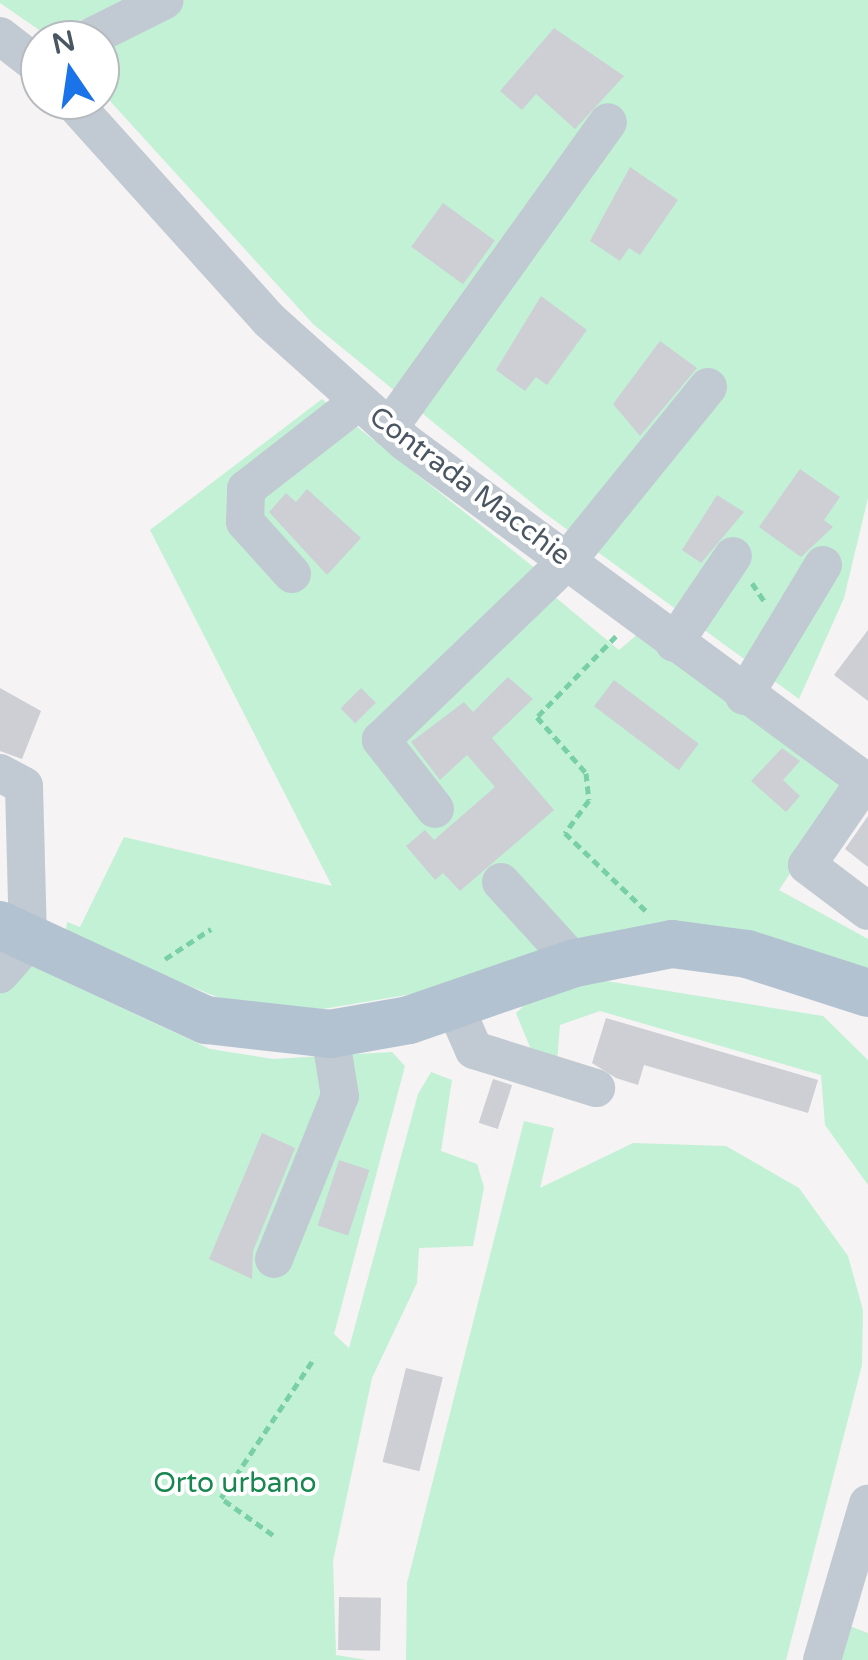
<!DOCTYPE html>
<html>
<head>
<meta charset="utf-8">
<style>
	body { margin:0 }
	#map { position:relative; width:868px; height:1660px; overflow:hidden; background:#f5f3f3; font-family:"Varela Round",sans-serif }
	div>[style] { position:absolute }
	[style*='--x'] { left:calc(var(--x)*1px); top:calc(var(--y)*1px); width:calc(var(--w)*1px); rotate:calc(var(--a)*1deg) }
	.green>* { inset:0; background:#c3f1d5 }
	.building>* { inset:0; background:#cdcfd5; transform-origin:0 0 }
	.path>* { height:5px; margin-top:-2.5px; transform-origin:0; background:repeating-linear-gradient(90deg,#7ad0a6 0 8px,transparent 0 13px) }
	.minor>* { height:38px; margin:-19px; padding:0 19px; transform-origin:19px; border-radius:19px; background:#c1cad2 }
	.major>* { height:48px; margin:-24px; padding:0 24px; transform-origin:24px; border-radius:24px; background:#b3c2d1 }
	span { translate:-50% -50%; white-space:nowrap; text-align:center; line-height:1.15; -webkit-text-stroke:8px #fff; paint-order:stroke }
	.street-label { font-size:28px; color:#4a5661 }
	.park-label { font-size:28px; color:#17864f }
	.north { position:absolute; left:20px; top:20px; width:100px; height:100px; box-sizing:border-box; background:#fff; border:2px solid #b7bbc0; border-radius:50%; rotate:347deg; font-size:28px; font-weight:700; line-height:40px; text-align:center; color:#4a5661 }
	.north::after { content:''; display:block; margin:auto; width:35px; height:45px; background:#1a73e8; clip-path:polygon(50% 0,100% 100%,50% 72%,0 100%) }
</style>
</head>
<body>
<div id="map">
	<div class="green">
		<i style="clip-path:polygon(135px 0,45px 34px,0 3px,0 0)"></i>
		<i style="clip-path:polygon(185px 0,868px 0,868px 498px,844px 598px,799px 699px,543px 512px,313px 324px,100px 90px,100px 44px)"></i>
		<i style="clip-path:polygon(322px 399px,541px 573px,537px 582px,619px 650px,639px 633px,847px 788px,779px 890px,868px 939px,868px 977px,801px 954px,448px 988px,311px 1011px,245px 1008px,65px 937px,67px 922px,80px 927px,124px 837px,332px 886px,150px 530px)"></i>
		<i style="clip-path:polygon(0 951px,210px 1049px,273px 1059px,392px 1052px,405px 1066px,334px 1334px,349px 1348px,418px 1094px,431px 1072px,452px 1080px,441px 1151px,477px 1164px,484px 1187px,473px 1246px,419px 1248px,417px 1283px,372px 1378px,333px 1561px,336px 1655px,367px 1660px,0 1660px)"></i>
		<i style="clip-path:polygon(594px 979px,823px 1016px,868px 1060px,868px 1185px,825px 1125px,821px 1075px,600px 1011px,560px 1025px,557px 1062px,532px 1052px,516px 1013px,533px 997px)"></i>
		<i style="clip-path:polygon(524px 1121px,554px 1128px,540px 1188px,633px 1143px,726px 1146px,799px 1188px,848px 1256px,863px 1310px,862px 1365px,786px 1660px,406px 1660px,407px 1583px)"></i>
		<i style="clip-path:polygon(844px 1624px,868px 1633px,868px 1660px,832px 1660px)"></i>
	</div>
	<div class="building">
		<i style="clip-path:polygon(554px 28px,624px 76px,575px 129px,536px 94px,522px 110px,500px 91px)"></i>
		<i style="clip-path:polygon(630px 167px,678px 200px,640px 255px,629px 248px,620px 261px,590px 241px)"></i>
		<i style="left:443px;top:203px;width:64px;height:54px;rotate:36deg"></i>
		<i style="clip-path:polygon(541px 296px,587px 330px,547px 385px,536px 377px,525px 391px,496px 370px)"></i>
		<i style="clip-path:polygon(660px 341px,697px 368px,640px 436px,613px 404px)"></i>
		<i style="clip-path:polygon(800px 469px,840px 497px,824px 520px,833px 527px,801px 557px,759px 527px)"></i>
		<i style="clip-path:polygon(307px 489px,361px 538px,327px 575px,269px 512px,286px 493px,296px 502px)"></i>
		<i style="clip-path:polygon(717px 495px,744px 512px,701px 563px,682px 550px)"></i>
		<i style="clip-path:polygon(868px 630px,868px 701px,834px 675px)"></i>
		<i style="clip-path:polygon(508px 677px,533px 699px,492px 738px,554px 810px,460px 891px,443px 873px,435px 880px,406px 846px,425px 830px,434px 840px,495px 787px,467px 755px,440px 780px,411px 742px,464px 702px,473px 712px)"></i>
		<i style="left:614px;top:680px;width:106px;height:33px;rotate:37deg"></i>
		<i style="clip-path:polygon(0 688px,41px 711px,22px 759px,0 751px)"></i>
		<i style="left:361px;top:688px;width:21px;height:29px;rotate:45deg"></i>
		<i style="clip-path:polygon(782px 748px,800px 761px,783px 780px,800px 796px,786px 812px,751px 781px)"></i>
		<i style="clip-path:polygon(868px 816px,868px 867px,845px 849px)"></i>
		<i style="clip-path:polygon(606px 1018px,818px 1080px,808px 1113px,644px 1065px,638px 1085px,616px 1078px,592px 1063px)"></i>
		<i style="left:493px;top:1079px;width:20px;height:46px;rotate:18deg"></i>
		<i style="clip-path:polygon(262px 1133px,295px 1148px,253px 1251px,252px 1279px,209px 1259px)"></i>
		<i style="left:339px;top:1160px;width:32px;height:69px;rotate:18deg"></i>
		<i style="left:406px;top:1368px;width:38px;height:97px;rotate:14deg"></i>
		<i style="left:339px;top:1597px;width:42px;height:53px;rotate:1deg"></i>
	</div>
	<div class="path">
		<i style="--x:752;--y:583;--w:23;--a:56"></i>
		<i style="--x:616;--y:636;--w:113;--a:134.3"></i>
		<i style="--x:537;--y:717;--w:74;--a:48.8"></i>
		<i style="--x:586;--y:773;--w:27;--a:84"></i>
		<i style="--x:589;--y:800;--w:41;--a:126"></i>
		<i style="--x:565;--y:833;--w:112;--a:43.9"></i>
		<i style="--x:165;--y:959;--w:55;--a:-33.1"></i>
		<i style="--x:273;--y:1535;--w:64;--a:-144.6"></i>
		<i style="--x:221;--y:1498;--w:169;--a:-56.3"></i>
	</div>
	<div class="minor">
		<i style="--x:0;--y:36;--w:51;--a:37.8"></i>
		<i style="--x:85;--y:40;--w:89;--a:-26.6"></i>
		<i style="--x:71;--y:100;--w:296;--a:48"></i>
		<i style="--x:269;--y:320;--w:183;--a:41.9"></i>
		<i style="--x:405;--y:442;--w:575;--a:36.37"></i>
		<i style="--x:389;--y:428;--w:376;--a:-54.4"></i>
		<i style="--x:292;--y:574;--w:70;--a:-132.1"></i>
		<i style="--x:245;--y:522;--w:33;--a:-88"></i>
		<i style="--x:246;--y:489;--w:143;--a:-37.9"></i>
		<i style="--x:674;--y:643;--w:105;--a:-55.9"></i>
		<i style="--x:744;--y:696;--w:153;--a:-58.9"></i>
		<i style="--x:0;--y:773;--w:27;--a:28"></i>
		<i style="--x:24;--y:786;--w:156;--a:88.5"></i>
		<i style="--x:28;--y:942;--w:43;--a:131.2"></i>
		<i style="--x:865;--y:781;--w:102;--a:124.6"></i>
		<i style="--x:807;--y:865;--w:76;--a:37"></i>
		<i style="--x:435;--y:809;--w:88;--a:-128"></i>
		<i style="--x:381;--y:740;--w:258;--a:-43.9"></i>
		<i style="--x:567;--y:561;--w:224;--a:-51"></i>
		<i style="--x:501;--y:882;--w:110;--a:47.6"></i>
		<i style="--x:455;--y:1007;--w:47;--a:66.2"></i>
		<i style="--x:474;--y:1050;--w:128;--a:17.3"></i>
		<i style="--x:274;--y:1259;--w:176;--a:-68"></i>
		<i style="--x:340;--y:1096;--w:63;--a:-99.2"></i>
		<i style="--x:822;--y:1660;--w:163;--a:-73.6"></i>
	</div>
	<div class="major">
		<i style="--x:0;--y:925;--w:227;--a:24.8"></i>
		<i style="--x:206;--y:1020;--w:125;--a:6.4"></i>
		<i style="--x:330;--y:1034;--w:80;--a:-10"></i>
		<i style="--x:409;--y:1020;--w:176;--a:-19"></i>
		<i style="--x:575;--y:963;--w:99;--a:-11.1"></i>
		<i style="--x:672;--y:944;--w:76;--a:7.6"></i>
		<i style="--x:747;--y:954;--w:127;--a:17.9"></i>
	</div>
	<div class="street-label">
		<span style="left:470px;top:486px;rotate:37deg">Contrada Macchie</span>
	</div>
	<div class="park-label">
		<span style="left:235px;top:1483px">Orto urbano</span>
	</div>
	<div class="north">N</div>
</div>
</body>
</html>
